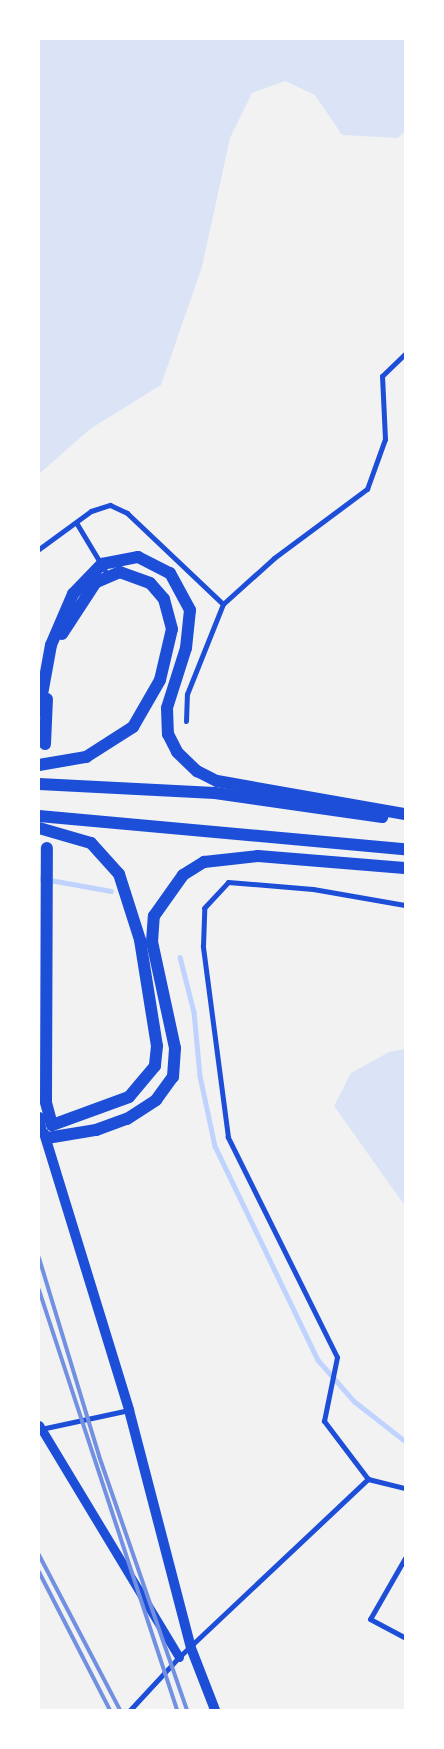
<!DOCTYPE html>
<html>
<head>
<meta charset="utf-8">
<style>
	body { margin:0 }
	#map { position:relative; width:444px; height:1749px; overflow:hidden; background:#f2f2f2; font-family:"Roboto Condensed",sans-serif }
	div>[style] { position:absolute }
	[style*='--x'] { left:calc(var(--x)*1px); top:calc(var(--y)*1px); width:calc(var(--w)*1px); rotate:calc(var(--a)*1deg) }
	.green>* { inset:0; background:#dbe4f7 }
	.stream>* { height:4.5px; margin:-2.25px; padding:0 2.25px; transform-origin:2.25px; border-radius:2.25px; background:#bfd3fe }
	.minor>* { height:5px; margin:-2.5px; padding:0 2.5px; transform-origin:2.5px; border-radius:2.5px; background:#1d4ed8 }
	.tertiary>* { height:9px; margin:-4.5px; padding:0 4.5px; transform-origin:4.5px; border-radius:4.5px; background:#1d4ed8 }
	.secondary>* { height:10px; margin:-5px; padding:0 5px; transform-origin:5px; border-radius:5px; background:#1d4ed8 }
	.trunk>* { height:12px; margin:-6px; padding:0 6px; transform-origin:6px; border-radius:6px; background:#1d4ed8 }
	.rail>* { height:4px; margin:-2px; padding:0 2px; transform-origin:2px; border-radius:2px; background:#7290e2 }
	span { translate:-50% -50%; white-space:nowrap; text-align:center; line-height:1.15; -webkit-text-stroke:5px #fff; paint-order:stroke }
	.frame { position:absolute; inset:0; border:40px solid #fff; pointer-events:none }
</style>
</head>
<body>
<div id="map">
	<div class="green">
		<i style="clip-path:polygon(39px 39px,405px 39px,405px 131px,398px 138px,342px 135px,315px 95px,285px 81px,252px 93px,230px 138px,202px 267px,161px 385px,90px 429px,39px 474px)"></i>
		<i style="clip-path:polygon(405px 1049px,405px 1206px,334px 1106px,351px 1073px,389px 1052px)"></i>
	</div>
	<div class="stream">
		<i style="--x:39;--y:878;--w:73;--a:10.2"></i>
		<i style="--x:180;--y:957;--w:57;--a:75.7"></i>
		<i style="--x:194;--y:1012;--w:64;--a:84.6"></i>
		<i style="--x:200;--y:1076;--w:72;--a:77.9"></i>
		<i style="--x:215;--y:1146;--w:237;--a:64.3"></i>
		<i style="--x:318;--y:1360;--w:55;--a:48.7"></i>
		<i style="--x:354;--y:1401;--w:65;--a:38.1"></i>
	</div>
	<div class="minor">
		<i style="--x:77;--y:524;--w:58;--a:59"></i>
		<i style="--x:39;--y:549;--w:64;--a:-36.2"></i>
		<i style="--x:91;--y:511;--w:20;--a:-18"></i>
		<i style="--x:110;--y:505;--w:19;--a:25"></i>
		<i style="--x:127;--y:513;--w:132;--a:43.5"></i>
		<i style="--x:186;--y:721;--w:27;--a:-88"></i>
		<i style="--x:187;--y:694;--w:97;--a:-68.2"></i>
		<i style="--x:223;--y:604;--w:69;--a:-42"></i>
		<i style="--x:274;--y:558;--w:116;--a:-36.6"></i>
		<i style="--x:367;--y:489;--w:53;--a:-70.2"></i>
		<i style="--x:385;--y:439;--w:63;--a:-92.7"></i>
		<i style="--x:382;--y:376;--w:32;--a:-44"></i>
		<i style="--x:41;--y:1429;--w:90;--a:-12.2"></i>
		<i style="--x:368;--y:1479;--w:73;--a:-127.2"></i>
		<i style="--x:324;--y:1421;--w:65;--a:-78.5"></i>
		<i style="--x:337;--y:1357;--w:246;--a:-116.4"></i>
		<i style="--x:228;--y:1137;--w:193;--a:-97.5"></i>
		<i style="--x:203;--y:946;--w:38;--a:-88"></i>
		<i style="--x:204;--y:908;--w:35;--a:-47"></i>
		<i style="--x:228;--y:882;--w:85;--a:4.7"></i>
		<i style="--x:313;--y:889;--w:93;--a:9.9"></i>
		<i style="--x:368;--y:1479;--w:38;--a:14"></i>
		<i style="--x:405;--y:1558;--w:70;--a:119.8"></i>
		<i style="--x:370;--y:1619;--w:40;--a:28"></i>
		<i style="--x:130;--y:1710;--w:72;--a:-47.2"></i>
		<i style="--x:179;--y:1657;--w:260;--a:-43.3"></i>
	</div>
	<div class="tertiary">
		<i style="--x:39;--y:1425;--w:271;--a:58.9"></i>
	</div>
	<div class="secondary">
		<i style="--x:44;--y:1133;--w:290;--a:72.9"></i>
		<i style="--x:129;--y:1410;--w:246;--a:75.4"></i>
		<i style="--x:191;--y:1648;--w:66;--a:68.8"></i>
	</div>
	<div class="trunk">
		<i style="--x:39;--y:711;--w:67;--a:-79.7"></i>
		<i style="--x:51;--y:645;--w:56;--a:-66.7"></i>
		<i style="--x:73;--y:594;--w:42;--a:-46"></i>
		<i style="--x:102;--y:564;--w:37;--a:-11"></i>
		<i style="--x:138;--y:557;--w:36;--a:27"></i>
		<i style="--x:170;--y:573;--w:42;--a:61.6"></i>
		<i style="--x:190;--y:610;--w:38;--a:96"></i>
		<i style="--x:186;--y:648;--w:63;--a:107.6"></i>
		<i style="--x:167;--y:708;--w:26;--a:88"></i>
		<i style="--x:168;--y:734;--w:20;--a:63"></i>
		<i style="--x:177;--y:752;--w:28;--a:44"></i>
		<i style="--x:197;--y:771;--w:22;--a:27"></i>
		<i style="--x:217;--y:781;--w:191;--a:10"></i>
		<i style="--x:45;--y:744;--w:45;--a:-87.5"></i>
		<i style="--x:39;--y:765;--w:48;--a:-9.7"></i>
		<i style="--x:86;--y:757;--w:56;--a:-32.6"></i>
		<i style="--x:133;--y:727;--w:54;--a:-60.1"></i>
		<i style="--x:160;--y:680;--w:52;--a:-76.8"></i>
		<i style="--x:172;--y:629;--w:31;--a:-105"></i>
		<i style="--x:164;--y:599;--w:21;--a:-131"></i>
		<i style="--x:150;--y:583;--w:32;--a:-160"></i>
		<i style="--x:120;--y:572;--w:26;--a:157"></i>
		<i style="--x:96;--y:582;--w:62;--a:123.2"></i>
		<i style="--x:39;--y:784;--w:176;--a:2.9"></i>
		<i style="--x:215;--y:793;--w:169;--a:8.2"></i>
		<i style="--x:39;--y:816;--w:367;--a:5.2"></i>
		<i style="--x:39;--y:828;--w:54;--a:16.1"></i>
		<i style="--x:91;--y:843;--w:42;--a:47.9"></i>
		<i style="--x:119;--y:874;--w:69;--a:72.3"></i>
		<i style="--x:140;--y:940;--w:107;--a:80.9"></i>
		<i style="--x:157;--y:1046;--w:20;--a:96"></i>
		<i style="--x:155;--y:1066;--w:40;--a:130"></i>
		<i style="--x:129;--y:1097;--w:82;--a:160"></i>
		<i style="--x:52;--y:1125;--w:24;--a:-105"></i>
		<i style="--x:46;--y:1102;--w:254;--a:-89.8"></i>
		<i style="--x:39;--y:1118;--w:10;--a:84"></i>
		<i style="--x:47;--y:1138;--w:50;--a:-9.3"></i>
		<i style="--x:96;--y:1130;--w:33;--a:-20"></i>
		<i style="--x:127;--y:1119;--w:35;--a:-33"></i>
		<i style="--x:156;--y:1100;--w:29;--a:-54"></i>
		<i style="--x:173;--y:1077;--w:29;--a:-86"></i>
		<i style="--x:175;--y:1048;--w:108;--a:-102.2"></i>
		<i style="--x:152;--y:942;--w:26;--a:-86"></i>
		<i style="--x:154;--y:916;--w:50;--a:-54.7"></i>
		<i style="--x:183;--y:875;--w:25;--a:-32"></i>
		<i style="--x:204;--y:862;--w:54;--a:-6.3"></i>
		<i style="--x:258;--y:856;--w:147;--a:4.7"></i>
	</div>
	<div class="rail">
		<i style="--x:39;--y:1258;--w:207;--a:73.1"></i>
		<i style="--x:99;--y:1456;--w:269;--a:70.9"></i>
		<i style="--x:39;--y:1290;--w:442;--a:71.8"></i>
		<i style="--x:39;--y:1555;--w:175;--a:62.4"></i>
		<i style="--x:39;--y:1572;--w:155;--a:62.8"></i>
	</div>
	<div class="frame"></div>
</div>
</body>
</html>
